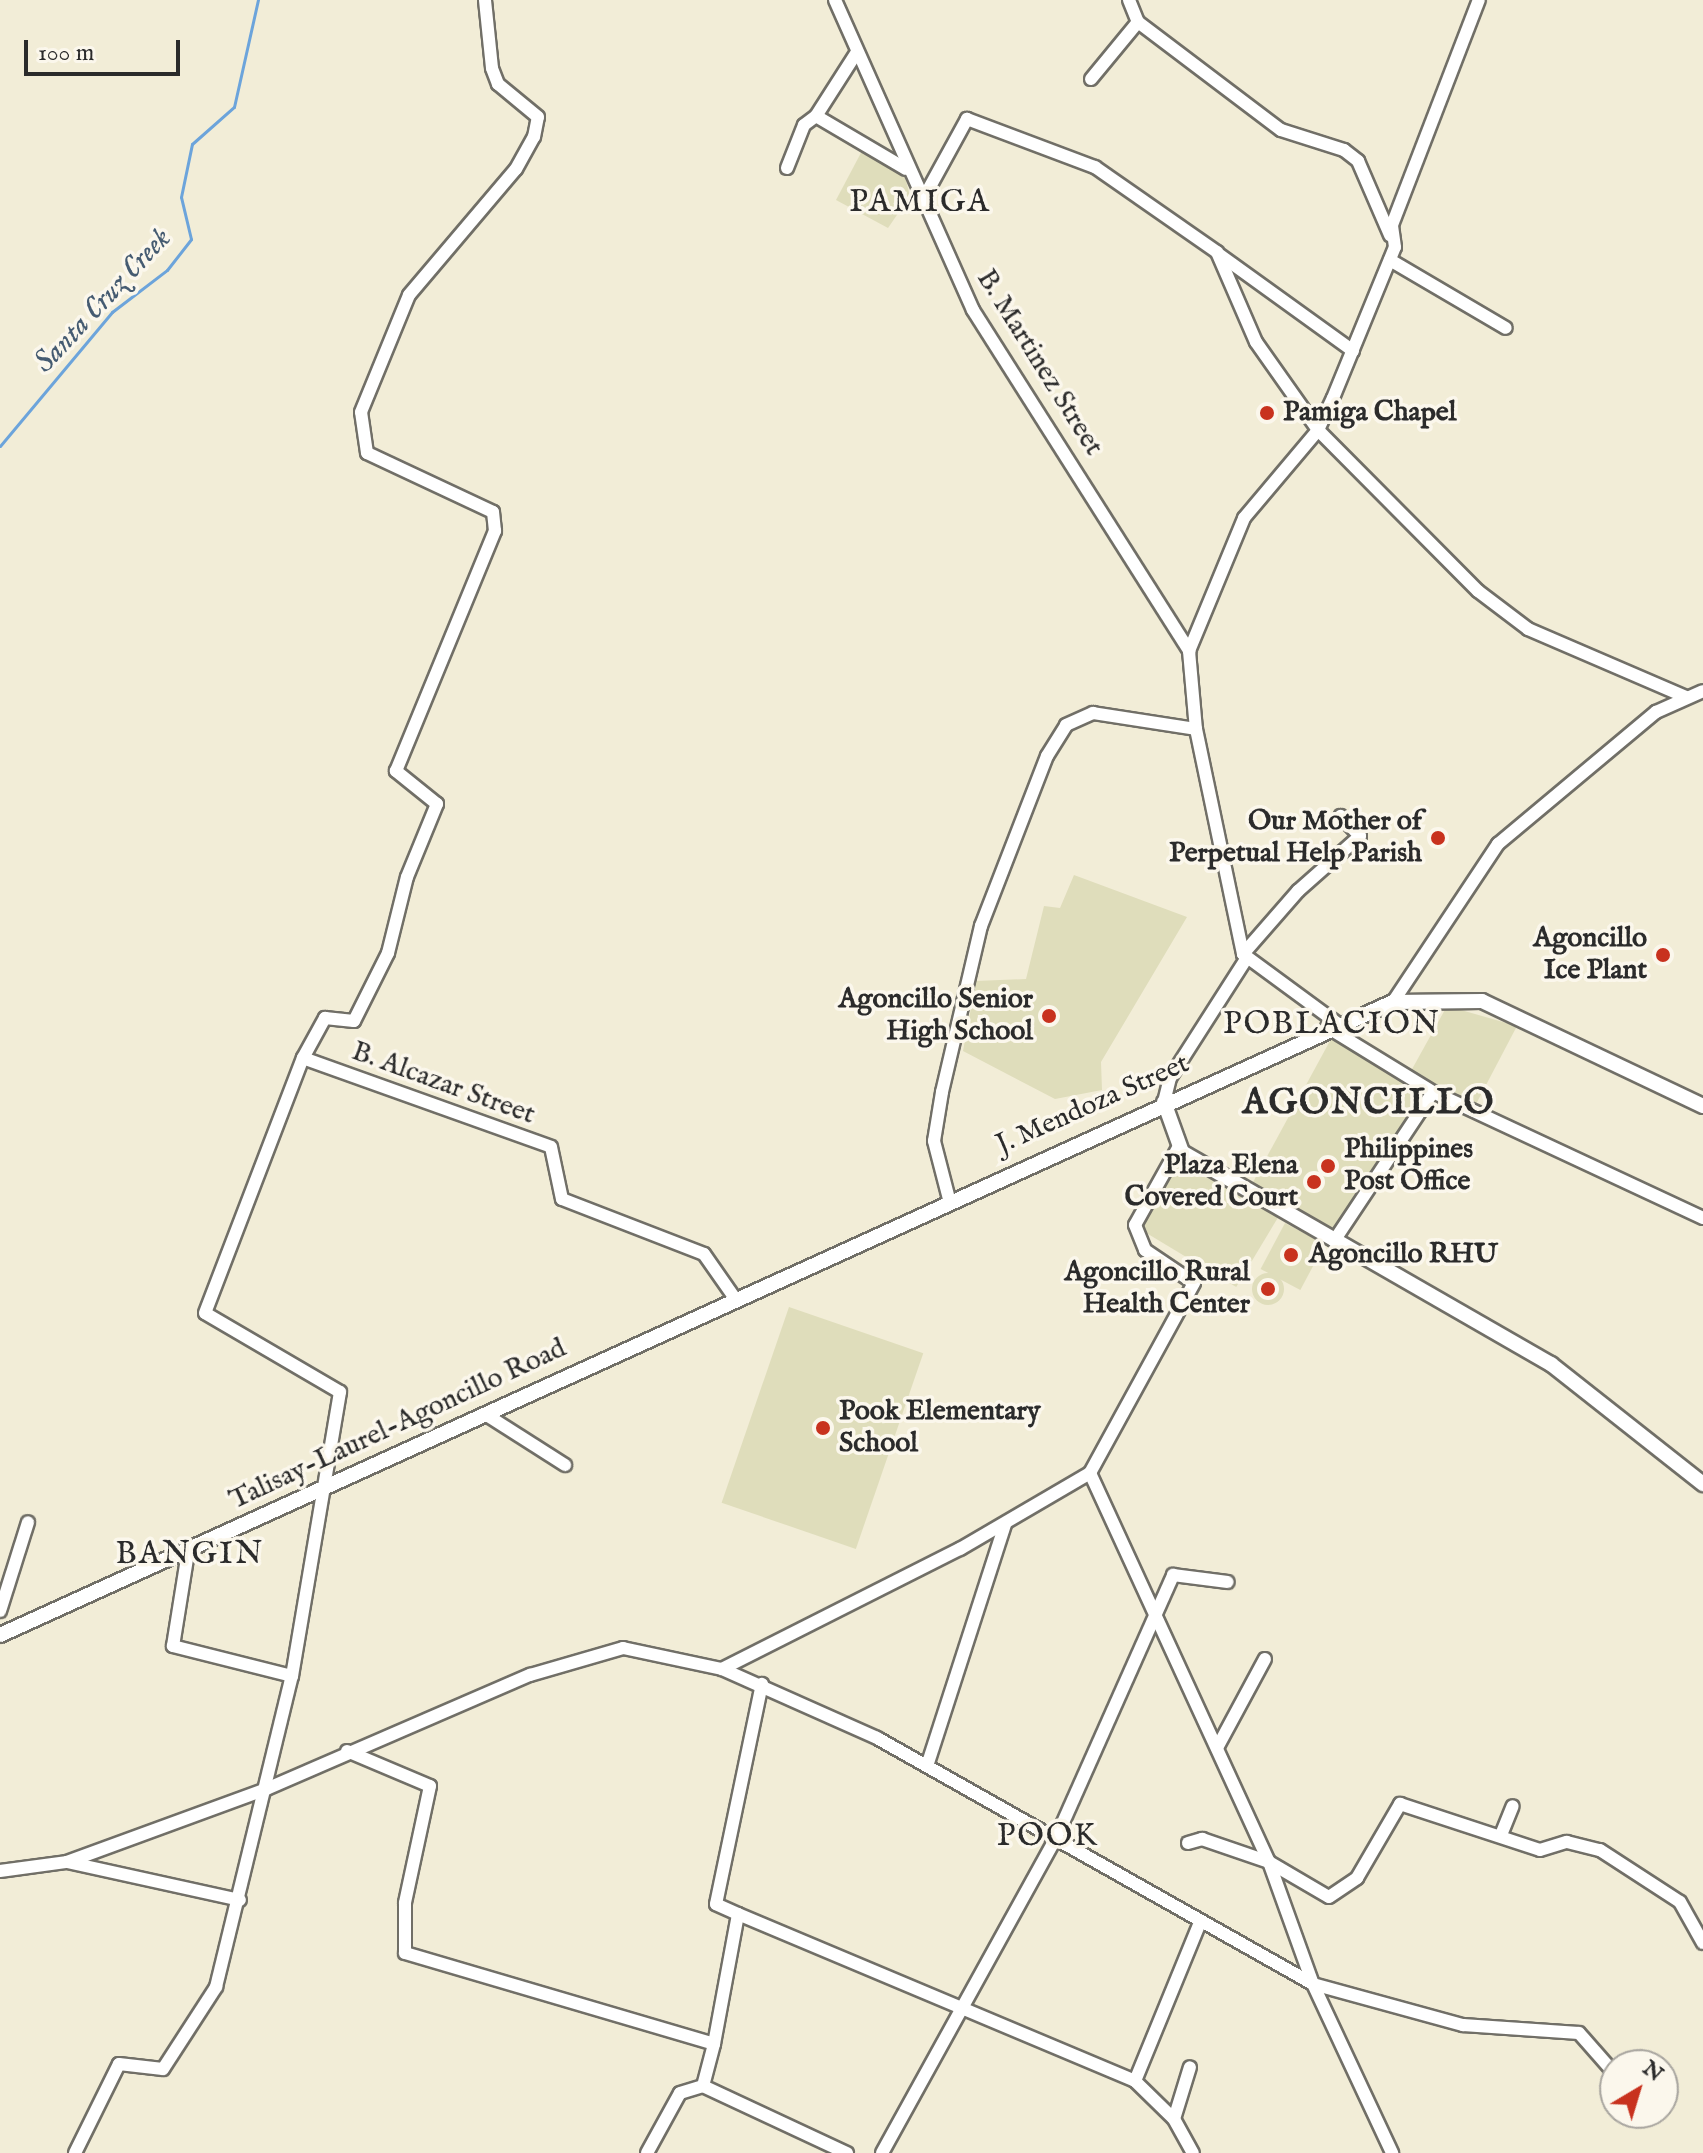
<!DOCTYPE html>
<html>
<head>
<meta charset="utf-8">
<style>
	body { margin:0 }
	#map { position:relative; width:1703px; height:2153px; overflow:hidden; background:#f2edd7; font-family:"IM FELL English",serif }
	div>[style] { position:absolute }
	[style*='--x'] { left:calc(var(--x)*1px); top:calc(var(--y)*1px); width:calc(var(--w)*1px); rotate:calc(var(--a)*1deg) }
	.built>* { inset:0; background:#dfddbb; transform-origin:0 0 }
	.round { border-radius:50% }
	.stream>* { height:3px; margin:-1.5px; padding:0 1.5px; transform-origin:1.5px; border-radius:1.5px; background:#6ca4db }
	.roads { filter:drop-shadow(2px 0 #716f67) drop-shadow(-2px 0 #716f67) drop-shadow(0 2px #716f67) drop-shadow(0 -2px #716f67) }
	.minor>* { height:12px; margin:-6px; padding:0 6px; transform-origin:6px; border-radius:6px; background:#fff }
	.major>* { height:14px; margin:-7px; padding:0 7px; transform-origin:7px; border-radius:7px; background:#fff }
	.dots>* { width:22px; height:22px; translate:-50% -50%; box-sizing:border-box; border:4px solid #fbf7ec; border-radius:50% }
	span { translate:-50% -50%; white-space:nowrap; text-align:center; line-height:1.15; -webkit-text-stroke:7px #fbf7ec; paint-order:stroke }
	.street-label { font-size:28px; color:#2b2b2b }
	.poi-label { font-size:28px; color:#2b2b2b; font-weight:700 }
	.left { translate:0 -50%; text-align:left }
	.right { translate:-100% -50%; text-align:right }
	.water-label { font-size:30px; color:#455b71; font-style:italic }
	.quarter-label { font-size:32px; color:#2b2b2b; letter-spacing:2px }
	.district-label { font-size:36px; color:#2b2b2b; font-weight:700; letter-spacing:2px }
	.north { position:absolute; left:1599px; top:2049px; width:80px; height:80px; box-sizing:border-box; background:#fbf7ec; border:2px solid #a8a59f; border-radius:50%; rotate:38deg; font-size:22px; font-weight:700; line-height:32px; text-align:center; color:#2b2b2b }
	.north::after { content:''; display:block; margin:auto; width:28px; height:36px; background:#c8321e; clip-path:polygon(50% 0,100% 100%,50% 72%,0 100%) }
	.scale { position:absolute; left:24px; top:40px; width:156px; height:36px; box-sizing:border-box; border:4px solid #2b2b2b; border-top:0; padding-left:10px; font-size:24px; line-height:28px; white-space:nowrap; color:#2b2b2b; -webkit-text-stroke:6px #fbf7ec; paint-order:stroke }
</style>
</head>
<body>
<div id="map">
	<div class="built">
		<i style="clip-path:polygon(863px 149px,904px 173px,910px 196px,888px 228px,836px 200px)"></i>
		<i style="clip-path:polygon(1074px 875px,1187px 917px,1101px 1062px,1102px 1090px,1055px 1099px,963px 1051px,976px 981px,1026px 979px,1044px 906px,1060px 908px)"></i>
		<i style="clip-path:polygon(1447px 1006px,1517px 1026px,1475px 1106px,1411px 1071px)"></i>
		<i style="clip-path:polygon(1331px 1039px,1428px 1097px,1333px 1230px,1252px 1184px)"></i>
		<i style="left:1179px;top:1157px;width:116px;height:82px;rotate:31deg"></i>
		<i style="left:1285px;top:1223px;width:45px;height:52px;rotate:28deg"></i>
		<i class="round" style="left:1252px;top:1273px;width:32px;height:32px"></i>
		<i style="left:789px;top:1307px;width:142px;height:207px;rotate:19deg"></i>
	</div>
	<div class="stream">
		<i style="--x:0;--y:446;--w:175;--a:-50.1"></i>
		<i style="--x:112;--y:312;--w:69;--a:-37.4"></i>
		<i style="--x:167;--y:270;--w:39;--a:-52"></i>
		<i style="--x:191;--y:239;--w:43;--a:-103.4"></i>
		<i style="--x:181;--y:197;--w:54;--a:-78.3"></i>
		<i style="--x:192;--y:144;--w:56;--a:-41.4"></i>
		<i style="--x:234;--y:107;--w:110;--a:-77.4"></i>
	</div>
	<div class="roads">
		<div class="minor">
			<i style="--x:835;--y:0;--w:339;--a:66"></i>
			<i style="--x:973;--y:310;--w:404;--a:57.6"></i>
			<i style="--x:1189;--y:651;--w:78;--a:84.9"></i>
			<i style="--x:1196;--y:729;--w:230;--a:78.2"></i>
			<i style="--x:1243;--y:954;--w:117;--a:36.3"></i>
			<i style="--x:1129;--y:0;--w:24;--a:68"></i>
			<i style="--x:1138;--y:22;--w:179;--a:37.1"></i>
			<i style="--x:1281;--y:130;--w:66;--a:17.6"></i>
			<i style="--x:1344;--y:150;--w:18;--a:38"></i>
			<i style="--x:1358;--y:161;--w:81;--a:66.6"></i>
			<i style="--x:857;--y:52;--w:76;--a:122.6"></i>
			<i style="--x:816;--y:116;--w:104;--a:30.5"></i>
			<i style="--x:1091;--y:79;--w:74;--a:-50.5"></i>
			<i style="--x:787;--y:168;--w:46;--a:-68.4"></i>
			<i style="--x:804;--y:125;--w:15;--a:-37"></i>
			<i style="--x:921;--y:203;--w:96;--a:-61.3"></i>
			<i style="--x:967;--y:119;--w:137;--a:20.6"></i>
			<i style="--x:1095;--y:167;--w:149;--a:34.9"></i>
			<i style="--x:1217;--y:252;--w:98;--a:66.6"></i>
			<i style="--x:1256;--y:342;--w:108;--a:54.8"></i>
			<i style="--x:1318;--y:430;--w:227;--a:45.2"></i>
			<i style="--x:1478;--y:591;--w:63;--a:37.2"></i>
			<i style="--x:1528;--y:629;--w:172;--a:23.3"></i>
			<i style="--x:1220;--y:255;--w:164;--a:35.8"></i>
			<i style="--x:1390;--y:260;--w:134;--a:30.4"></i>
			<i style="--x:1189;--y:651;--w:144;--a:-67.5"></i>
			<i style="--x:1244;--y:518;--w:115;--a:-49.9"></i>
			<i style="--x:1318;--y:430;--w:35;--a:-65"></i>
			<i style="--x:1333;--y:398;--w:163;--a:-67.7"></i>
			<i style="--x:1395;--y:247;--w:22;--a:-98"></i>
			<i style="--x:1392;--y:225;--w:241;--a:-68.9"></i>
			<i style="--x:1243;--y:954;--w:84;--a:-48.9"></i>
			<i style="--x:1298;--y:891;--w:83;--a:-41.6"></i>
			<i style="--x:1360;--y:836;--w:28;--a:-134"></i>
			<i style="--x:1393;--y:1002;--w:190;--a:-56.4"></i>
			<i style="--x:1498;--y:844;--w:206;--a:-39.9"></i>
			<i style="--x:1656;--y:712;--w:51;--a:-24.1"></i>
			<i style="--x:1327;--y:1027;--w:124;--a:31.5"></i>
			<i style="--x:1433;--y:1092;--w:298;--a:25"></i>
			<i style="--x:303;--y:1058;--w:263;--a:19.7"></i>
			<i style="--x:551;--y:1147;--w:53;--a:78.1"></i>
			<i style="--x:562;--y:1199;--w:152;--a:21.2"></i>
			<i style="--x:704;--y:1254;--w:52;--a:55.1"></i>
			<i style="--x:1164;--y:1102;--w:25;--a:-76"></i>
			<i style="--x:1170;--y:1078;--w:141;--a:-57.4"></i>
			<i style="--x:1178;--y:1148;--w:88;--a:119.2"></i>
			<i style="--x:1135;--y:1225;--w:27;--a:68"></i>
			<i style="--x:1145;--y:1250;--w:59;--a:34"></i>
			<i style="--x:1194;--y:1283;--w:217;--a:118.7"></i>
			<i style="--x:1090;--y:1473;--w:428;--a:65.3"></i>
			<i style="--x:1269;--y:1862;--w:130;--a:70.2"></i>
			<i style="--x:1313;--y:1984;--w:187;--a:64.9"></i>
			<i style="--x:949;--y:1199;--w:60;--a:-104.5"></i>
			<i style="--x:934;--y:1141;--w:50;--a:-80.7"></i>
			<i style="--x:942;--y:1092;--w:171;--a:-76.8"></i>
			<i style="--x:981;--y:926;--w:182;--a:-68.8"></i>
			<i style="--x:1047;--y:756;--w:36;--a:-58"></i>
			<i style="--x:1066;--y:725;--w:30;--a:-24"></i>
			<i style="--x:1093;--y:713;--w:104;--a:8.8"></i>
			<i style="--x:1334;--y:1241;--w:179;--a:-56.4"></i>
			<i style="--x:485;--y:1414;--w:95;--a:32.5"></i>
			<i style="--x:0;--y:1611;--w:93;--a:-72.5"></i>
			<i style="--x:722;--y:1669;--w:267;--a:-26.8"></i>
			<i style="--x:960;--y:1549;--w:151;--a:-30.3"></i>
			<i style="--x:292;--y:1676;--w:288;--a:-80.4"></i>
			<i style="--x:340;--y:1392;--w:156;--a:-149.7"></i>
			<i style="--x:205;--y:1313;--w:273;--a:-69"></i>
			<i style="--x:303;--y:1058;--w:46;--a:-61.2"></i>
			<i style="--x:325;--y:1018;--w:29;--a:6"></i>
			<i style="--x:354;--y:1021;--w:76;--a:-63.4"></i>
			<i style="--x:388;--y:953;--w:78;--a:-76"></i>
			<i style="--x:407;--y:877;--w:79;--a:-67.7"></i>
			<i style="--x:437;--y:804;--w:53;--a:-141.2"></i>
			<i style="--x:396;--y:771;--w:260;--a:-67.6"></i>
			<i style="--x:495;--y:531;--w:19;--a:-96"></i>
			<i style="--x:493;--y:512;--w:139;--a:-154.9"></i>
			<i style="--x:367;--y:453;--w:41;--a:-98.3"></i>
			<i style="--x:361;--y:412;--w:126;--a:-67.7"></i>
			<i style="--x:409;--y:295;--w:165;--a:-49.7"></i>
			<i style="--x:516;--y:169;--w:37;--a:-61"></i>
			<i style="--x:534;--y:137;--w:20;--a:-79"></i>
			<i style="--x:538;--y:117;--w:52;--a:-140.5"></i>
			<i style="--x:498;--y:84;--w:17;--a:-111"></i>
			<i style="--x:492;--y:68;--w:68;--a:-95.9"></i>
			<i style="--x:1217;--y:1748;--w:101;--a:-61.7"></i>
			<i style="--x:347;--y:1751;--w:90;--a:22.9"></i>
			<i style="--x:430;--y:1786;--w:120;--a:102.1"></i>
			<i style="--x:405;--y:1903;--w:50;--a:90"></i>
			<i style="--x:405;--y:1953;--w:322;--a:16.4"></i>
			<i style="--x:928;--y:1763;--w:250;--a:-72.1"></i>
			<i style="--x:1501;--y:1835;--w:31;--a:-68"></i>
			<i style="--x:1188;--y:1843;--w:15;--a:-16"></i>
			<i style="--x:1202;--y:1839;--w:71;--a:18.9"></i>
			<i style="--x:1269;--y:1862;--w:69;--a:30.3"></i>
			<i style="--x:1329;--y:1897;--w:34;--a:-34"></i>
			<i style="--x:1357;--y:1878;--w:86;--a:-59.8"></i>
			<i style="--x:1400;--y:1804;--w:147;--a:18.2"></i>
			<i style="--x:1540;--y:1850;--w:28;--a:-17"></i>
			<i style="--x:1567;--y:1842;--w:34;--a:14"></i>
			<i style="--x:1600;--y:1850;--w:95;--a:33"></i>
			<i style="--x:1680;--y:1902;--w:47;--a:60.7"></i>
			<i style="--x:67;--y:1862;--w:177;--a:12.4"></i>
			<i style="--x:0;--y:1871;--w:68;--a:-7.7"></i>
			<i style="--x:67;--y:1862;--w:212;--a:-20.1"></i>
			<i style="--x:266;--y:1789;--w:288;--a:-23.4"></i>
			<i style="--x:530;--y:1675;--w:97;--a:-16.2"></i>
			<i style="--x:623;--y:1648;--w:101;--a:12"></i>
			<i style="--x:722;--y:1669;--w:170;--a:24"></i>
			<i style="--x:877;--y:1738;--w:501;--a:29.43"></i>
			<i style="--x:1313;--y:1984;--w:156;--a:15.3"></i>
			<i style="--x:1463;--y:2025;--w:116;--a:3.9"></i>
			<i style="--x:1579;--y:2033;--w:55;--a:48.7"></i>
			<i style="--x:738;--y:1914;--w:431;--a:22.8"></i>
			<i style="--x:1135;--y:2081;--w:54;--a:44.3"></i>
			<i style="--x:1174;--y:2119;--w:39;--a:61"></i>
			<i style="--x:1135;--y:2081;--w:169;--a:-67.7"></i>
			<i style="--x:703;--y:2086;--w:159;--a:25"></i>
			<i style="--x:1174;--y:2119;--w:54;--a:-72.9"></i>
			<i style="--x:75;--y:2153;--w:99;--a:-63.7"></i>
			<i style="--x:119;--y:2064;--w:44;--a:6.5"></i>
			<i style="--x:163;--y:2069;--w:98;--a:-57.1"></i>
			<i style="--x:216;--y:1987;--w:320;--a:-76.3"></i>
			<i style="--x:292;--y:1676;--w:123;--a:-165.9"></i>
			<i style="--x:173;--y:1646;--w:95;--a:-80.9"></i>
			<i style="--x:647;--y:2153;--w:68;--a:-61.2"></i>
			<i style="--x:680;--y:2093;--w:24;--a:-17"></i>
			<i style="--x:703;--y:2086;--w:43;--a:-75.3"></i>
			<i style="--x:714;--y:2044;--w:132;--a:-79.5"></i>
			<i style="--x:738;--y:1914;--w:24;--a:-156"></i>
			<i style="--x:716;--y:1904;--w:225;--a:-78.2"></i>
			<i style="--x:882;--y:2153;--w:362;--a:-61.1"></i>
			<i style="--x:1057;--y:1836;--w:286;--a:-66"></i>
			<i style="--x:1173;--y:1575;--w:55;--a:7.3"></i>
		</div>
		<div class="major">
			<i style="--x:1164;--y:1102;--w:53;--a:70.2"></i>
			<i style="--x:1182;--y:1152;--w:426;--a:29.9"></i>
			<i style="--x:1551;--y:1364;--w:194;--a:38.3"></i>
			<i style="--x:0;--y:1635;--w:1530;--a:-24.44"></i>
			<i style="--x:1393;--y:1002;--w:89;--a:-0.6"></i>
			<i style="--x:1482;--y:1001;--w:245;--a:25.4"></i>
		</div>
	</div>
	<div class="dots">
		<i style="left:1267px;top:413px;background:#c8321e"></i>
		<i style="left:1438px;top:838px;background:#c8321e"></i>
		<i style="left:1663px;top:955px;background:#c8321e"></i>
		<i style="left:1049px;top:1016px;background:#c8321e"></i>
		<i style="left:1328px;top:1166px;background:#c8321e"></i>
		<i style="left:1314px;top:1182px;background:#c8321e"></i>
		<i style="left:1291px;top:1255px;background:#c8321e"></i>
		<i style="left:1268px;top:1289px;background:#c8321e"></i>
		<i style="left:823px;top:1428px;background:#c8321e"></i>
	</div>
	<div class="street-label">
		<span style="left:1039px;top:363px;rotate:58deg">B. Martinez Street</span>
		<span style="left:443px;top:1084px;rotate:20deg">B. Alcazar Street</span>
		<span style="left:1093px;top:1105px;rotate:-24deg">J. Mendoza Street</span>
		<span style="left:398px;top:1425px;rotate:-25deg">Talisay-Laurel-Agoncillo Road</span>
	</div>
	<div class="poi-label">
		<span class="left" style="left:1283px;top:413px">Pamiga Chapel</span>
		<span class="right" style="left:1422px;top:838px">Our Mother of<br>Perpetual Help Parish</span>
		<span class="right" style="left:1647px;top:955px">Agoncillo<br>Ice Plant</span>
		<span class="right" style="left:1033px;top:1016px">Agoncillo Senior<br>High School</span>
		<span class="left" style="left:1344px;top:1166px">Philippines<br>Post Office</span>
		<span class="right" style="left:1298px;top:1182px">Plaza Elena<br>Covered Court</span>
		<span class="left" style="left:1309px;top:1255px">Agoncillo RHU</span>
		<span class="right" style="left:1250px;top:1289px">Agoncillo Rural<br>Health Center</span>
		<span class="left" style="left:839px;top:1428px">Pook Elementary<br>School</span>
	</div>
	<div class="water-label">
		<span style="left:103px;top:301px;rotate:-47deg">Santa Cruz Creek</span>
	</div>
	<div class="quarter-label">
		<span style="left:920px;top:203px">PAMIGA</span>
		<span style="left:1332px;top:1025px">POBLACION</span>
		<span style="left:190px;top:1555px">BANGIN</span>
		<span style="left:1048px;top:1837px">POOK</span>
	</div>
	<div class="district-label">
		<span style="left:1369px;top:1104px">AGONCILLO</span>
	</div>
	<div class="north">N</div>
	<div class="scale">100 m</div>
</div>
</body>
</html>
